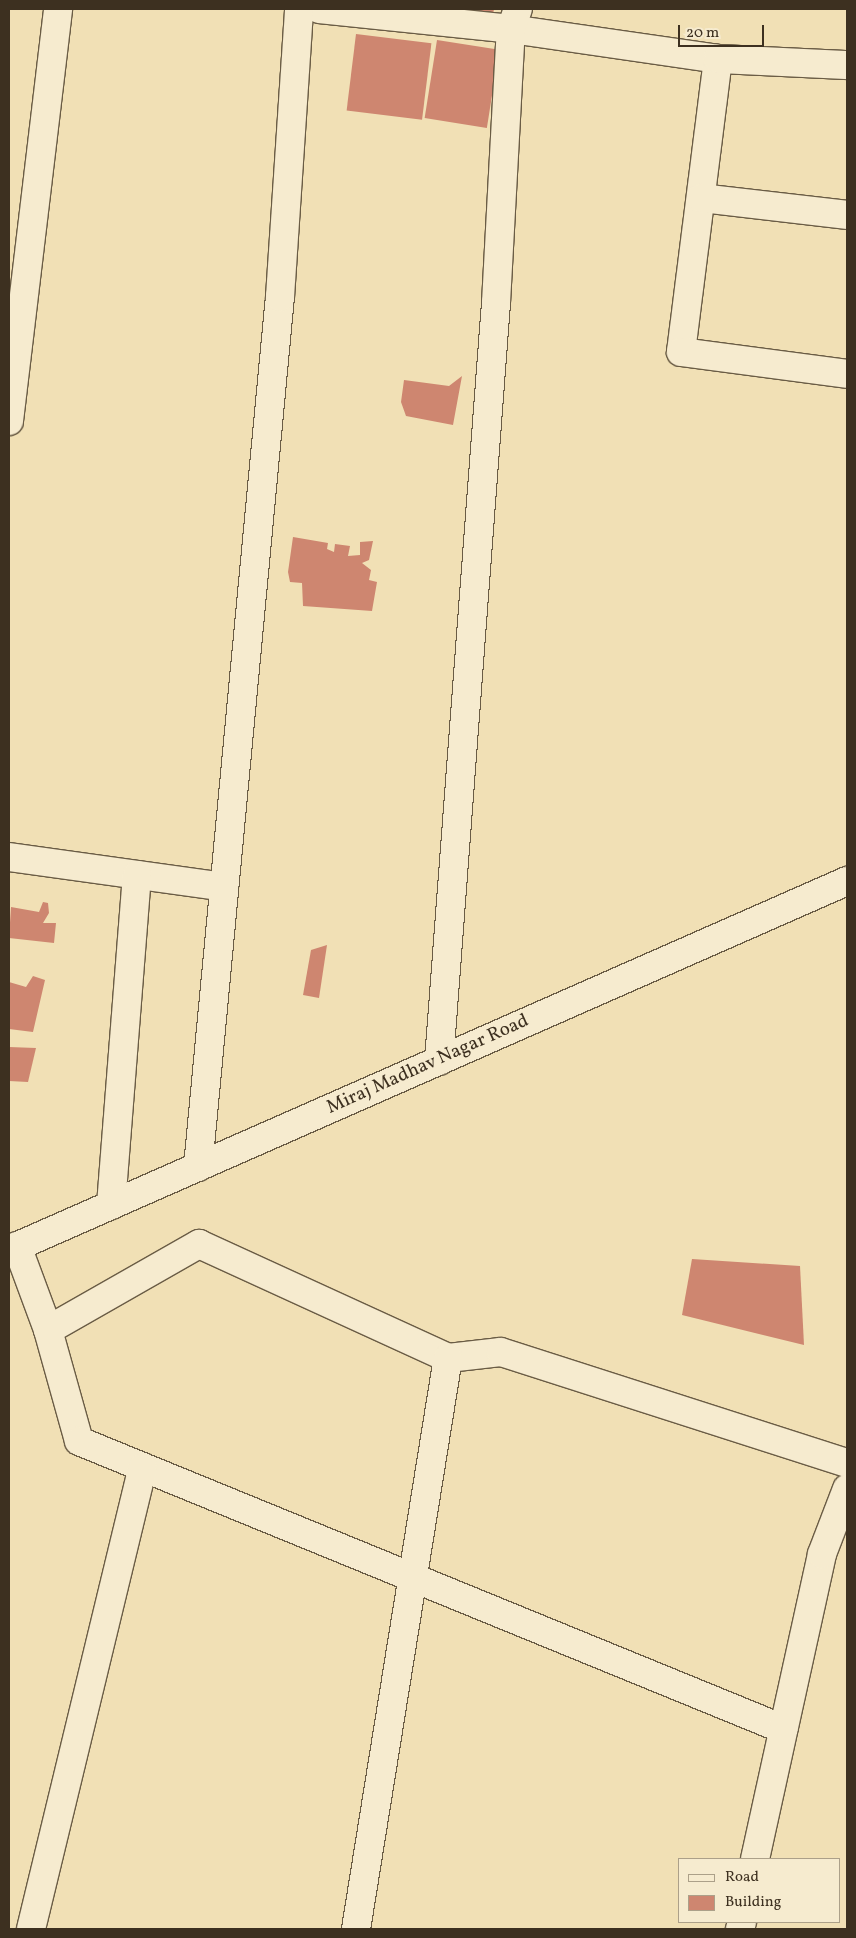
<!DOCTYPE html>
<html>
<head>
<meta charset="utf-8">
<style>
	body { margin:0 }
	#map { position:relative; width:856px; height:1938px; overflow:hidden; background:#f1e0b5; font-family:Vollkorn,serif }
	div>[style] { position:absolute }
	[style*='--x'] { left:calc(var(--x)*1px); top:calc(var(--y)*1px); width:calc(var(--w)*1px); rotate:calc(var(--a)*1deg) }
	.building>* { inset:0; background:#ce8670; transform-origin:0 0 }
	.roads { filter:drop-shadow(1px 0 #6a5c45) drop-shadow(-1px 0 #6a5c45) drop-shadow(0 1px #6a5c45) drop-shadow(0 -1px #6a5c45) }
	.minor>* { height:28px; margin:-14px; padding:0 14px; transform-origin:14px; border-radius:14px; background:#f6ebcf }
	.tertiary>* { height:28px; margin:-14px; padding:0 14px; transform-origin:14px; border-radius:14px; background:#f6ebcf }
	span { translate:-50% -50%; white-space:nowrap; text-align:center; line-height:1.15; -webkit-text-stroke:4.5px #f6ebcf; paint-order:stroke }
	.street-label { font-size:19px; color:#3d3020 }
	.frame { position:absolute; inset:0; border:10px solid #3d3020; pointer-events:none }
	.legend { position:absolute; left:678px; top:1858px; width:162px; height:65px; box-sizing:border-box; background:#f6ebcf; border:1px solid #aca089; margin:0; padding:6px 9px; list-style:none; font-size:15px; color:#3d3020 }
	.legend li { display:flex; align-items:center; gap:10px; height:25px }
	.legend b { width:25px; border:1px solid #aca089 }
	.scale { position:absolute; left:678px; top:25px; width:86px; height:22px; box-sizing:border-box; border:2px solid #3d3020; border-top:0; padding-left:6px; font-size:15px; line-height:18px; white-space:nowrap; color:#3d3020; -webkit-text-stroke:4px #f6ebcf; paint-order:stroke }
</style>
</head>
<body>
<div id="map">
	<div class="building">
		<i style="clip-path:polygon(439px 9px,494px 9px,492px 20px)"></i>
		<i style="left:356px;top:34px;width:76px;height:77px;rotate:7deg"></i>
		<i style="left:437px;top:40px;width:63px;height:79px;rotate:9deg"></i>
		<i style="clip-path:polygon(462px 376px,453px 425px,406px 416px,401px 402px,404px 380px,449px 386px)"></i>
		<i style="clip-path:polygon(293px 537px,328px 543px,327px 549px,334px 552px,335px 544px,350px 546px,348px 556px,360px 555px,360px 542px,373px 541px,369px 560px,362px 563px,371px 570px,369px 580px,377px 582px,372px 611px,303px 606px,302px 583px,290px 582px,288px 572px)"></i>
		<i style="clip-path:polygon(43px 902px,48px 903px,49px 913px,43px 923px,56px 923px,54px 943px,9px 938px,11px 907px,39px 912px)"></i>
		<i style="clip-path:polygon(327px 945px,319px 998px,303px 995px,311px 950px)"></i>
		<i style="clip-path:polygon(33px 976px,45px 980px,33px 1032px,9px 1029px,9px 982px,26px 987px)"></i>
		<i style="clip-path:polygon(9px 1047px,36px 1048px,28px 1082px,9px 1081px)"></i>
		<i style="clip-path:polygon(692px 1259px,800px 1266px,804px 1345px,682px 1315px)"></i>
	</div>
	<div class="roads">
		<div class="minor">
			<i style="--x:319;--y:9;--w:193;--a:5.9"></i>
			<i style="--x:511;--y:29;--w:209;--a:8.2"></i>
			<i style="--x:718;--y:59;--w:295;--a:97.2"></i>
			<i style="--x:681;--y:352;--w:167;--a:7.5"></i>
			<i style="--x:718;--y:59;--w:129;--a:2.7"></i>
			<i style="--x:701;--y:198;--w:147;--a:6.6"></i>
			<i style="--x:9;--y:421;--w:415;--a:-83.2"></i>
			<i style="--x:9;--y:857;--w:217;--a:7.9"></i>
			<i style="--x:439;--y:1061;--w:760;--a:-85.7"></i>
			<i style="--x:496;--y:303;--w:274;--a:-86.9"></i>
			<i style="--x:511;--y:29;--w:21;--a:-71"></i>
			<i style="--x:198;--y:1167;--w:874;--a:-84.62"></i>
			<i style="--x:280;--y:297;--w:289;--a:-86.2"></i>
			<i style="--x:111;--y:1205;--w:331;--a:-85.5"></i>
			<i style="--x:17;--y:1246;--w:90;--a:69.7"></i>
			<i style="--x:48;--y:1330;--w:115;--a:74.4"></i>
			<i style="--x:79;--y:1441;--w:761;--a:22.25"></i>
			<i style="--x:48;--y:1330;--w:174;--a:-29.7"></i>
			<i style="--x:199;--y:1244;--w:274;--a:24.6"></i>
			<i style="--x:448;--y:1358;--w:53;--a:-6.5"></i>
			<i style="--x:501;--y:1352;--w:363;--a:17.8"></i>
			<i style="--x:755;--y:1859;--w:312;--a:-77.6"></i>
			<i style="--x:822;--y:1554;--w:70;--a:-69"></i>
			<i style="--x:31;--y:1929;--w:475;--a:-76.4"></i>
			<i style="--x:356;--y:1929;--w:578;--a:-80.85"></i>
			<i style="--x:740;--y:1929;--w:7;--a:-74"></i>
		</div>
		<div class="tertiary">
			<i style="--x:9;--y:1250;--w:916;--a:-23.77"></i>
		</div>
	</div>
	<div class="street-label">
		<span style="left:428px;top:1065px;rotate:-24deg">Miraj Madhav Nagar Road</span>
	</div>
	<div class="frame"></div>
	<ul class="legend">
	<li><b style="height:6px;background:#f6ebcf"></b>Road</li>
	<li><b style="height:14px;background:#ce8670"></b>Building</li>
	</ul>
	<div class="scale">20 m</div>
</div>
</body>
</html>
